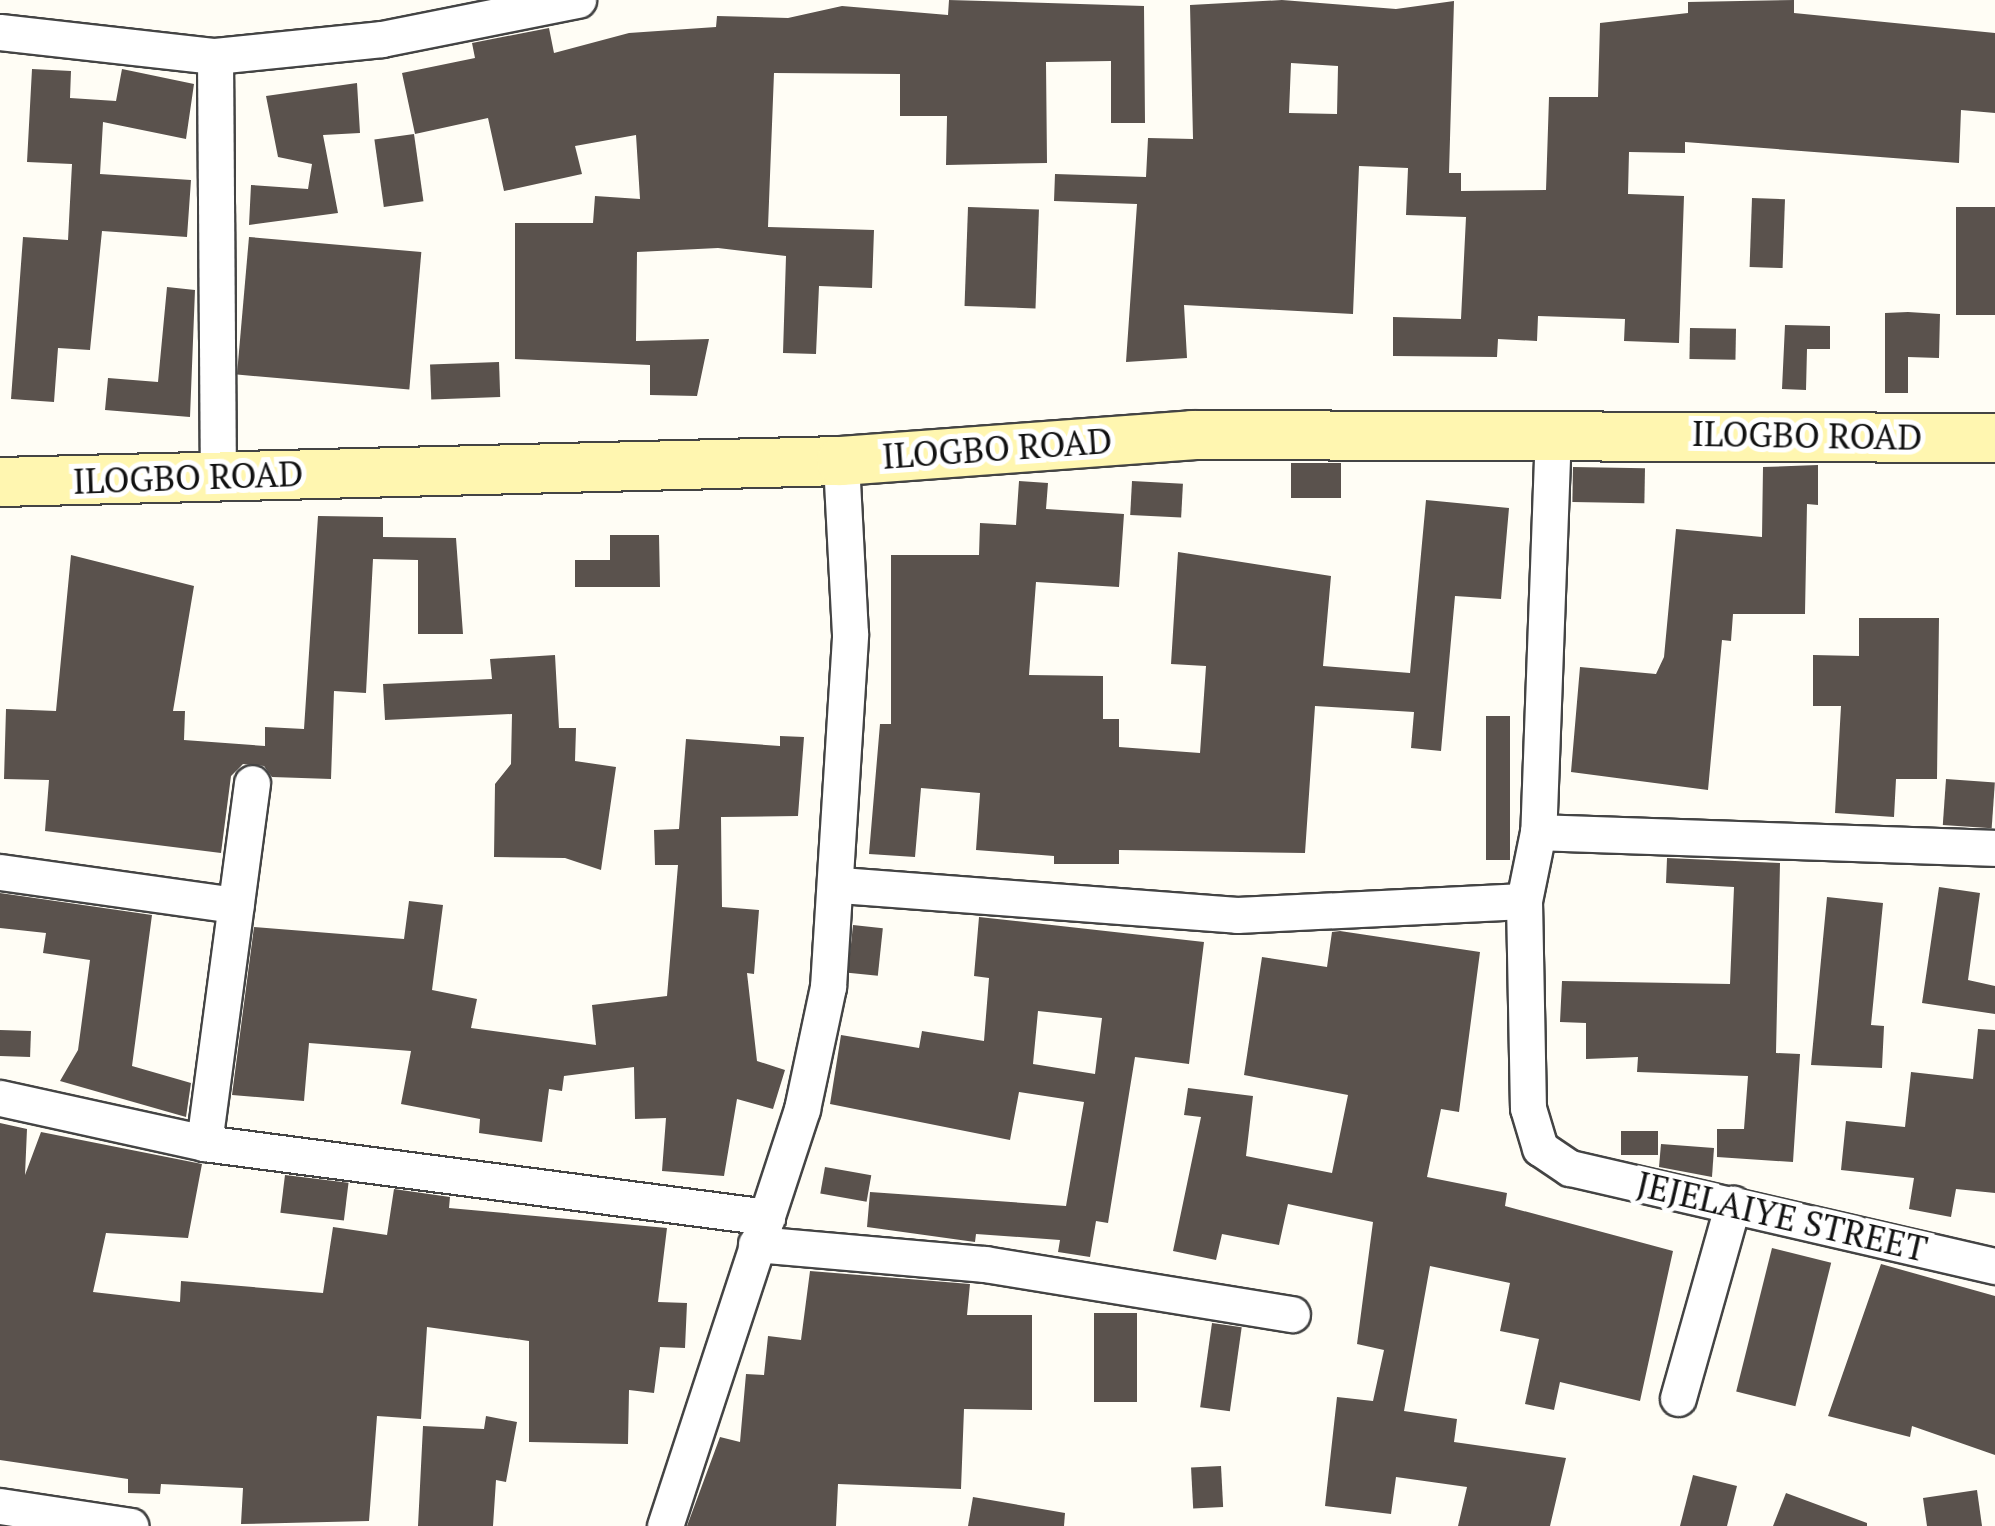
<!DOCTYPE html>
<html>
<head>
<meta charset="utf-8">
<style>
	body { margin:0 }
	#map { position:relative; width:1995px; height:1526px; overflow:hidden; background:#fffdf5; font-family:"PT Serif",serif }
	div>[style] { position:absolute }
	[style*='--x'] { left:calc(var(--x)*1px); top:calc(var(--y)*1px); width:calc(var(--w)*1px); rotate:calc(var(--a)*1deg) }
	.building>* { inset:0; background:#5a524d; transform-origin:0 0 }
	.roads { filter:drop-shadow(2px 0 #444) drop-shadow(-2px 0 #444) drop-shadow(0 2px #444) drop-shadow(0 -2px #444) }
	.minor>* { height:35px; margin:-17.5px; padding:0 17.5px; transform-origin:17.5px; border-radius:17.5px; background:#fff }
	.secondary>* { height:48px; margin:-24px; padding:0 24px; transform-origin:24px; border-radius:24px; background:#fff6b0 }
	span { translate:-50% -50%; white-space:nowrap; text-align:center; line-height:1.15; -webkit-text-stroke:10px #fff; paint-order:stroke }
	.street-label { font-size:35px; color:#111 }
</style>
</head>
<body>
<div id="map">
	<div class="building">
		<i style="clip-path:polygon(949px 0,1144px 6px,1145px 123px,1111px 123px,1111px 61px,1046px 62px,1047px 163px,946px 165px,947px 116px,900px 116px,900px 74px,774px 73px,768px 227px,874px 230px,872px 288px,819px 286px,816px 354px,783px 353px,786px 256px,718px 248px,637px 252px,636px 341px,709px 339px,697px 396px,650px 395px,650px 365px,515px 359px,515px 223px,593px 223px,595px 196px,640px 199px,636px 135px,575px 146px,582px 174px,504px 191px,488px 118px,415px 134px,402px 73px,475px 58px,472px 43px,549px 28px,554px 53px,629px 33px,716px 27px,717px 16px,788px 18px,842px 6px,948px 15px)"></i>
		<i style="clip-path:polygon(evenodd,1282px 0,1396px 9px,1454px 1px,1449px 173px,1461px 173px,1461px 191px,1546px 190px,1549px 97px,1598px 97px,1600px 23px,1688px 13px,1688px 2px,1794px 0,1794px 13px,1995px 33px,1995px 113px,1961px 110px,1959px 163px,1685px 142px,1685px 153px,1629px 152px,1628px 194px,1684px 196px,1679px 343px,1624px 341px,1625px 319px,1538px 316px,1537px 341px,1498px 339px,1497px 357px,1393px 356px,1393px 317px,1461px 319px,1466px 217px,1406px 215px,1408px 168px,1359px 166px,1353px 314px,1184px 305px,1187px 358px,1126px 362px,1137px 204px,1054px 201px,1055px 174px,1146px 177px,1148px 138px,1193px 139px,1190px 5px,1282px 0,1291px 63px,1338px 66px,1337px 114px,1289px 113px,1291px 63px)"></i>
		<i style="clip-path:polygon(32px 69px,71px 71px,70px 98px,116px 101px,122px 69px,194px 84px,186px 139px,103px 122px,100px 174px,191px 180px,187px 237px,102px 231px,90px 350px,58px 348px,54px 402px,11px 399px,23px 237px,68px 240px,72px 164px,27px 162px)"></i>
		<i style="clip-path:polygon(357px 83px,360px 133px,323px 135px,338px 213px,249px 225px,251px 185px,308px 189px,312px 164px,278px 157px,266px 96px)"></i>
		<i style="left:414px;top:134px;width:68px;height:40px;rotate:82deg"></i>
		<i style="left:1752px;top:198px;width:33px;height:69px;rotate:2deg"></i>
		<i style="left:968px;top:207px;width:71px;height:99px;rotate:2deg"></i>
		<i style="left:1995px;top:207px;width:108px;height:39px;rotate:90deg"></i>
		<i style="left:249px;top:237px;width:173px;height:138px;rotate:5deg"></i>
		<i style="clip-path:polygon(167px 287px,195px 290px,190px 417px,105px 410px,108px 378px,158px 382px)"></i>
		<i style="clip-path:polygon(1908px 312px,1940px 314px,1939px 358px,1908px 357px,1908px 393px,1885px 393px,1885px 313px)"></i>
		<i style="clip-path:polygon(1785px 325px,1830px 326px,1830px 349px,1807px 349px,1806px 390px,1782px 389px)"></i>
		<i style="left:1690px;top:328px;width:46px;height:31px;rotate:1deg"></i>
		<i style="left:499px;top:362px;width:35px;height:69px;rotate:88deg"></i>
		<i style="left:1291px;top:463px;width:50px;height:35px"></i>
		<i style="clip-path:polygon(1818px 465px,1818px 505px,1807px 504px,1805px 614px,1733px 614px,1731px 641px,1722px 640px,1708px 790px,1571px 772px,1580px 667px,1656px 674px,1664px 657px,1676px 529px,1762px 537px,1763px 467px)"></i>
		<i style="left:1573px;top:467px;width:72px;height:35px;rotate:1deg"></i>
		<i style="clip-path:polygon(1019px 481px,1048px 483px,1046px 509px,1124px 514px,1119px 587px,1036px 582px,1029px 675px,1103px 676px,1103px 719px,1119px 719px,1119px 747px,1200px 753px,1206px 666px,1171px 664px,1178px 552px,1331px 576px,1323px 666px,1410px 673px,1426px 500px,1509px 508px,1501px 599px,1455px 596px,1441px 751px,1411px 748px,1414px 712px,1315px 706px,1305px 853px,1119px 850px,1119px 864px,1054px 864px,1054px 856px,976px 850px,980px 793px,921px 788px,915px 857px,869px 854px,880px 724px,891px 724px,891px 555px,979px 555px,980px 523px,1016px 525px)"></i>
		<i style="left:1132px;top:481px;width:51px;height:34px;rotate:3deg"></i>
		<i style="clip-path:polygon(318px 516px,383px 517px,383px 537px,456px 538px,463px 634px,418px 634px,418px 560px,373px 559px,366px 693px,334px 691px,331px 779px,272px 777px,264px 766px,243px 764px,231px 776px,221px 853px,45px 831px,49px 780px,4px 779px,6px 709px,56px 711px,71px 555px,194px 586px,173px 711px,185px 711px,184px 740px,265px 746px,265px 727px,304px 729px)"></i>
		<i style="clip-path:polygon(610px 535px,659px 535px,660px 587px,575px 587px,575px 560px,610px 560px)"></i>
		<i style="clip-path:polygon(1859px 618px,1939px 618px,1937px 779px,1896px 779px,1894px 817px,1835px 813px,1841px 706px,1813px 706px,1813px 655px,1859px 656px)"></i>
		<i style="clip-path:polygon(555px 655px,559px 728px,576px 728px,575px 761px,616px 767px,601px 870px,565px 858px,494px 857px,495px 784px,511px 764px,512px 714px,385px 720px,383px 684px,492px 679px,490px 659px)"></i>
		<i style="left:1486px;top:716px;width:24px;height:144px"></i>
		<i style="clip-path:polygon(780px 736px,804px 737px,798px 816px,721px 817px,722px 907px,759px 910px,754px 974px,747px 973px,757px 1061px,785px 1070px,773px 1109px,737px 1099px,724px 1176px,662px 1171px,666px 1118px,635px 1119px,634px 1067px,564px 1076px,562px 1091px,549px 1089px,542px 1142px,479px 1133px,480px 1119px,401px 1104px,411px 1051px,309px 1043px,304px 1101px,232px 1095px,254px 927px,404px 939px,409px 901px,443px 905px,432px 990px,477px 999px,471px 1028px,596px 1045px,592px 1005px,667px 996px,678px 865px,655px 865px,654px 830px,679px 829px,686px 739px,780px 746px)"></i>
		<i style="left:1946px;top:779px;width:49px;height:46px;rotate:4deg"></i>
		<i style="clip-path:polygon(1667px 858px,1780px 863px,1776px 1053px,1800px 1054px,1793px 1162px,1717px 1157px,1717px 1129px,1744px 1129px,1748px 1076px,1637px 1072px,1638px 1057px,1586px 1059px,1586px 1023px,1560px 1022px,1562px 981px,1730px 984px,1734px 887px,1666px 883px)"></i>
		<i style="clip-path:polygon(1939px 887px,1980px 893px,1968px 980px,1995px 986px,1995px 1014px,1922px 1003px)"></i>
		<i style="clip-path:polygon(0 893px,152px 915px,132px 1066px,191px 1083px,186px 1117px,60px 1081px,78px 1050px,90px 960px,43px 953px,46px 933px,0 928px)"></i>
		<i style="clip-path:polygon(1827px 897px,1883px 903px,1871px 1025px,1884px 1026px,1882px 1068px,1811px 1065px)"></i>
		<i style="clip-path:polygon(evenodd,979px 917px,1204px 942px,1189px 1064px,1135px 1057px,1108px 1223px,1096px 1221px,1090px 1257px,1058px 1252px,1060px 1240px,976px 1234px,975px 1242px,867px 1227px,870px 1192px,1066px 1206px,1084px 1102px,1019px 1092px,1010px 1140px,830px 1104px,841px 1035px,919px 1048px,922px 1031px,984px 1041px,989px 978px,974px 976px,979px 917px,1038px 1011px,1102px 1018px,1095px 1074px,1033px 1064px,1038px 1011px)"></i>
		<i style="left:853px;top:925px;width:30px;height:48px;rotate:6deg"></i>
		<i style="clip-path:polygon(1340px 931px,1480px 952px,1459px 1112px,1441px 1109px,1427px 1177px,1507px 1193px,1505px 1206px,1673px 1251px,1640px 1401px,1560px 1382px,1554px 1410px,1525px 1404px,1539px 1339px,1500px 1331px,1510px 1283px,1430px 1266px,1404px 1411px,1457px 1419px,1454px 1442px,1566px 1458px,1550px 1526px,1458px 1526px,1467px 1487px,1396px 1477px,1391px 1514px,1325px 1506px,1337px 1397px,1373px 1401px,1384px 1350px,1357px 1344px,1373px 1222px,1288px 1204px,1279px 1245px,1222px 1234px,1216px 1260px,1173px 1251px,1201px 1117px,1184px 1115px,1188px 1088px,1253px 1096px,1246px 1156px,1332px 1173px,1348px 1095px,1244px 1075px,1262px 957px,1327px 967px,1332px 932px)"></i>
		<i style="clip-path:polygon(1978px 1029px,1995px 1030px,1995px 1193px,1956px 1189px,1951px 1217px,1909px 1209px,1914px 1178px,1841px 1170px,1846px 1121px,1905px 1127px,1911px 1072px,1973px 1079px)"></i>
		<i style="left:0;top:1030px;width:31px;height:26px;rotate:2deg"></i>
		<i style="clip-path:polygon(0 1123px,27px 1129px,25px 1175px,41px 1132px,202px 1164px,188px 1238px,106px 1233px,93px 1292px,180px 1302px,181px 1281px,323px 1293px,333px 1227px,387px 1235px,394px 1189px,450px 1197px,449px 1208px,667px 1228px,658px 1302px,687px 1303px,685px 1348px,660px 1347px,654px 1393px,629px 1390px,628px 1444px,529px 1442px,529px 1341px,427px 1327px,421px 1419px,377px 1416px,369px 1521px,241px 1524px,243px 1488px,161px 1484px,160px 1494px,128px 1493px,128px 1479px,0 1460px)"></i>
		<i style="left:1658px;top:1131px;width:24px;height:37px;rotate:90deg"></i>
		<i style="clip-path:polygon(1661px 1144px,1714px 1148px,1712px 1177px,1659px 1167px)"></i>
		<i style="left:825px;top:1167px;width:47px;height:27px;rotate:10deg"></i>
		<i style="left:285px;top:1175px;width:64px;height:38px;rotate:7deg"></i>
		<i style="left:1772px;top:1248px;width:61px;height:148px;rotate:14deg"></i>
		<i style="clip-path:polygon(1881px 1264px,1995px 1296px,1995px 1455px,1912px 1426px,1910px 1437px,1828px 1416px)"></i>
		<i style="clip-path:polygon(810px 1271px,970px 1284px,967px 1315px,1032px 1315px,1032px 1410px,964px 1409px,961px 1489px,838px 1484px,836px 1526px,687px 1526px,720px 1437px,740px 1442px,746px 1374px,764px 1375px,768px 1336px,801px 1340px)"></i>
		<i style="left:1094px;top:1313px;width:43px;height:89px"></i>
		<i style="left:1212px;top:1323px;width:30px;height:85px;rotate:8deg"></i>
		<i style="clip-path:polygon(486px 1416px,517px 1422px,506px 1482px,496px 1480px,493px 1526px,418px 1526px,423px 1426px,484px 1429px)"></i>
		<i style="left:1221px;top:1466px;width:41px;height:30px;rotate:87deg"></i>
		<i style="clip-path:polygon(1693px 1475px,1737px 1486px,1727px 1526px,1680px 1526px)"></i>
		<i style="clip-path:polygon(1977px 1490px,1982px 1526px,1927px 1526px,1923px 1498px)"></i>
		<i style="clip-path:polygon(1786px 1493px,1867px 1523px,1867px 1526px,1773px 1526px)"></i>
		<i style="clip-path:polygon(973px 1497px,1065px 1513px,1064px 1526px,968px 1526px)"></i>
	</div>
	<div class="roads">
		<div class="minor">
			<i style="--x:0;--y:32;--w:216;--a:6.4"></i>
			<i style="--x:215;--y:56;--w:168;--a:-5.8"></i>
			<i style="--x:382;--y:39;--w:200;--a:-11.3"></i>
			<i style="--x:215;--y:56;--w:420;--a:89.6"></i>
			<i style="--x:1553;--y:431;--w:401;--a:92.1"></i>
			<i style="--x:1538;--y:832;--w:70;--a:101.5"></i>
			<i style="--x:1524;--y:901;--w:207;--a:88.9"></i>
			<i style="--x:1528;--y:1108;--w:42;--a:73.3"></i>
			<i style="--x:1540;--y:1148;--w:36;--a:34"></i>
			<i style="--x:1570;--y:1168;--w:436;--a:13"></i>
			<i style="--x:1538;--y:832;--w:457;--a:2"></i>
			<i style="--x:0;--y:872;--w:238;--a:8"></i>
			<i style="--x:840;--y:885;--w:398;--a:4.3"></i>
			<i style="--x:1237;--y:915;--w:287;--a:-2.8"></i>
			<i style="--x:0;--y:1098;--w:209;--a:12.4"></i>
			<i style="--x:204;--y:1143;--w:568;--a:7.49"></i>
			<i style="--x:204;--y:1143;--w:363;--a:-82.4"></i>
			<i style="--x:756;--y:1244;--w:230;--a:5"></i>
			<i style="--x:985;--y:1264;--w:311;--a:9.3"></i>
			<i style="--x:1678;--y:1398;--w:202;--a:-74.2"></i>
			<i style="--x:0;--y:1506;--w:132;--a:8.7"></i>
			<i style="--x:665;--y:1526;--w:439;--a:-71.8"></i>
			<i style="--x:802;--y:1109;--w:125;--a:-78"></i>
			<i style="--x:828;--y:987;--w:354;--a:-86.4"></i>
			<i style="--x:850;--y:634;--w:173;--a:-93"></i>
		</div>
		<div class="secondary">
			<i style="--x:0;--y:482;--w:841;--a:-1.43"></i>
			<i style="--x:841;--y:461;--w:352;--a:-4.2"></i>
			<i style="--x:1192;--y:435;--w:803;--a:0.21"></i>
		</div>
	</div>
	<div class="street-label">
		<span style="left:1807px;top:435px;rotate:1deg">ILOGBO ROAD</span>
		<span style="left:997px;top:448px;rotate:-4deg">ILOGBO ROAD</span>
		<span style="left:188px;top:477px;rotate:-2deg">ILOGBO ROAD</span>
		<span style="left:1782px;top:1216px;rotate:13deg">JEJELAIYE STREET</span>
	</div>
</div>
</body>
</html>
